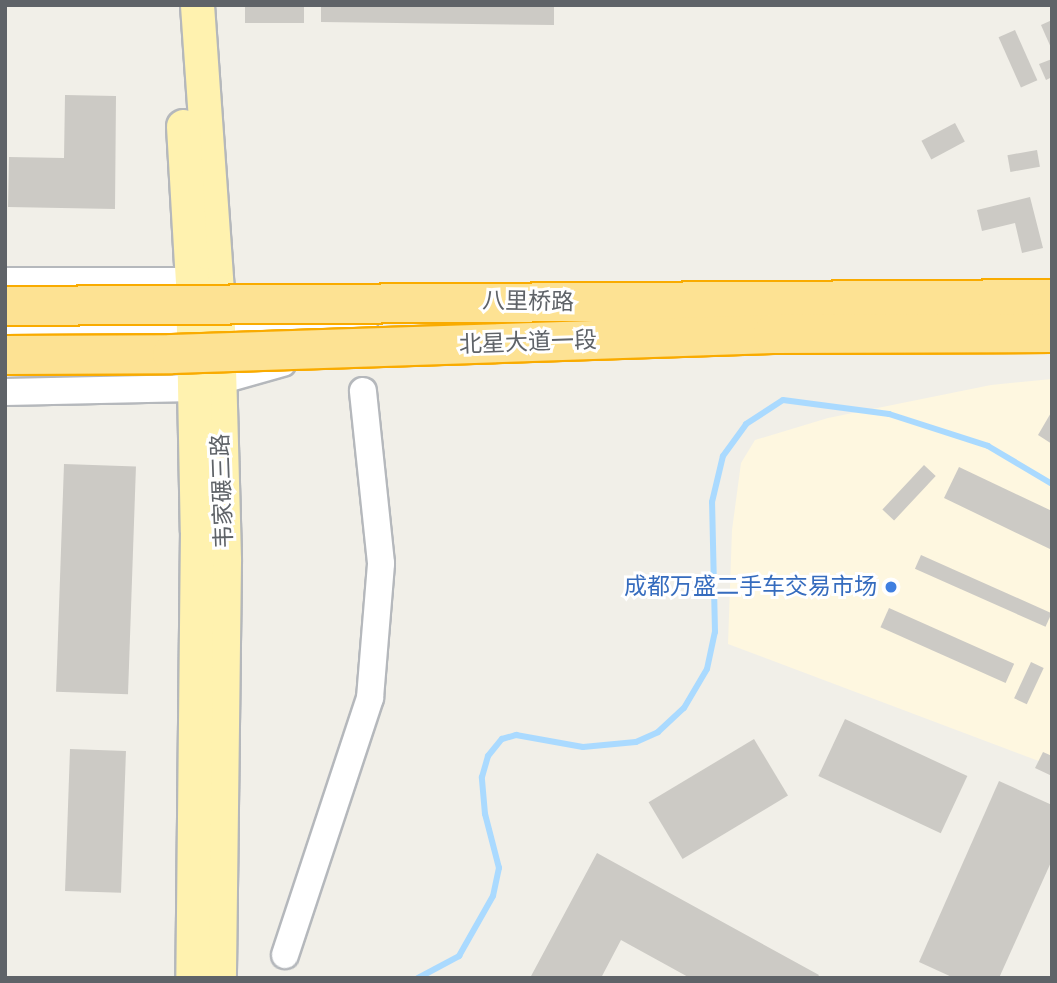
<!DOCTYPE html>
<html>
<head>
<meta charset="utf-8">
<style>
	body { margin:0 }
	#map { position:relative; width:1057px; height:983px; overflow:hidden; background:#f1efe8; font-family:"Sofia Sans Condensed","Noto Sans SC",sans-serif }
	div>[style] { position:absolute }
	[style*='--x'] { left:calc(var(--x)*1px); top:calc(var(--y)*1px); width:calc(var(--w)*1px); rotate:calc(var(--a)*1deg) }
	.commercial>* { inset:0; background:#fef7e0 }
	.stream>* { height:6px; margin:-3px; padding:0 3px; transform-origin:3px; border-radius:3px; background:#aadaff }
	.building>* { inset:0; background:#cccac5; transform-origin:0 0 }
	.roads { filter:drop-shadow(2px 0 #b5b8bc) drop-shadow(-2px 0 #b5b8bc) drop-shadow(0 2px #b5b8bc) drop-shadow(0 -2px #b5b8bc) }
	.minor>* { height:26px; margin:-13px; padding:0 13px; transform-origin:13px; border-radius:13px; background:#fff }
	.major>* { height:33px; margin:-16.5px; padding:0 16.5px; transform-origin:16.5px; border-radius:16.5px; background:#fff2af }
	.bridges { filter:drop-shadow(2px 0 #f9ab00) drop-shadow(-2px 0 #f9ab00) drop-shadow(0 2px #f9ab00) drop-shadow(0 -2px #f9ab00) }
	.highway-bridge>* { height:38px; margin:-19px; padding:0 19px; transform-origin:19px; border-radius:19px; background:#fde293 }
	.dots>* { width:19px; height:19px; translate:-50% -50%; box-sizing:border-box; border:4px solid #fff; border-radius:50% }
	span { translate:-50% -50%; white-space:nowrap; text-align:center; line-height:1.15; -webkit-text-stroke:6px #fff; paint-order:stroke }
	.street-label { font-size:23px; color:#5f6368 }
	.shop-label { font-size:23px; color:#366cbe }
	.right { translate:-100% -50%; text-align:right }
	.frame { position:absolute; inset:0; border:7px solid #5f6368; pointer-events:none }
</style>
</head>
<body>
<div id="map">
	<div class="commercial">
		<i style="clip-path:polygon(1052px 379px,1052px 766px,728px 644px,732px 530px,741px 463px,755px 440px,828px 418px,991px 385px)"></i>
	</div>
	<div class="stream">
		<i style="--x:418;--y:978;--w:47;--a:-28.2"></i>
		<i style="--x:459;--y:956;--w:69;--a:-60.5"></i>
		<i style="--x:493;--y:896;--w:29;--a:-78"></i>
		<i style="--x:499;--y:868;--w:56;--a:-104.5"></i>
		<i style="--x:485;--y:814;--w:37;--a:-95"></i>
		<i style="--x:482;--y:777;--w:22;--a:-74"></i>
		<i style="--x:488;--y:756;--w:22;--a:-51"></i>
		<i style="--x:502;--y:739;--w:15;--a:-16"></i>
		<i style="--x:516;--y:735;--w:68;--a:10.2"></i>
		<i style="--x:583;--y:747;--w:53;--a:-5.4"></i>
		<i style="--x:636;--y:742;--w:24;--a:-24"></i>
		<i style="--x:658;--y:732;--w:35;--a:-43"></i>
		<i style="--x:684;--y:708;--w:45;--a:-59.5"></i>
		<i style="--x:707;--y:669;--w:38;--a:-78"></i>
		<i style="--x:715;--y:632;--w:130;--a:-91.3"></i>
		<i style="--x:712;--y:502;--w:47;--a:-76.6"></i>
		<i style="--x:723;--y:456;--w:39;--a:-54"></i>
		<i style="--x:746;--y:424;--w:44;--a:-33"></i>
		<i style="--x:783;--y:400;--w:107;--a:7.5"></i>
		<i style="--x:889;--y:414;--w:104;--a:17.9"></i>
		<i style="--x:988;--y:446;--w:74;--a:30.7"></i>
	</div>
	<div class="building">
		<i style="left:245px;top:5px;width:59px;height:18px"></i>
		<i style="clip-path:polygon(321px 5px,554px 5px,554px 25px,321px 22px)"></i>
		<i style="clip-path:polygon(1052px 20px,1052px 50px,1041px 25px)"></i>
		<i style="left:1015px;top:30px;width:55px;height:18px;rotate:66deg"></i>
		<i style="clip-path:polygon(1052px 59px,1052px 77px,1046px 80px,1039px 64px)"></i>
		<i style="clip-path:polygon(65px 95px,116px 96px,115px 209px,8px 207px,9px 157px,64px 158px)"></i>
		<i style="left:955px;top:123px;width:21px;height:38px;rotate:62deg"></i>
		<i style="left:1037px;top:150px;width:17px;height:30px;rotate:80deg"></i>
		<i style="clip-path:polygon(1030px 197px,1043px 248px,1022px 253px,1015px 223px,982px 231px,977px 210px)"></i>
		<i style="clip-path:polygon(1052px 411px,1052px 444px,1038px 435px)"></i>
		<i style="left:64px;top:464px;width:72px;height:228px;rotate:2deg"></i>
		<i style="left:924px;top:465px;width:16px;height:61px;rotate:43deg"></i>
		<i style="clip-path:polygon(959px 467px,1052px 511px,1052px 550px,944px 498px)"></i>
		<i style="left:921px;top:555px;width:143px;height:15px;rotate:24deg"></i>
		<i style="left:889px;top:608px;width:137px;height:21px;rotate:24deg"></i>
		<i style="left:1031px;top:662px;width:14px;height:40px;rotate:25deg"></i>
		<i style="left:845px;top:719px;width:135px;height:63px;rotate:25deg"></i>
		<i style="left:754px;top:739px;width:66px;height:123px;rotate:59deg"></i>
		<i style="left:70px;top:749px;width:56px;height:142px;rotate:2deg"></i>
		<i style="clip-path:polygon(1043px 752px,1052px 756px,1052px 776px,1035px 768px)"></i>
		<i style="clip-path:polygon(999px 781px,1052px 805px,1052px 860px,999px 978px,954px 978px,919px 962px)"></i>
		<i style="clip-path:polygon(597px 853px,819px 975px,817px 978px,690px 978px,621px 940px,601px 978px,530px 978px)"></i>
	</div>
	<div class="roads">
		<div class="minor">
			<i style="--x:5;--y:281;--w:187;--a:0"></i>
			<i style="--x:192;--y:281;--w:19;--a:21"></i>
			<i style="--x:5;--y:330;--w:359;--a:-0.2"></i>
			<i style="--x:5;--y:392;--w:189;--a:-1.2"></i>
			<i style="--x:194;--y:388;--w:92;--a:-15.7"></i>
			<i style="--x:285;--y:955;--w:271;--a:-71.7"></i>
			<i style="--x:370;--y:698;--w:135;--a:-85.3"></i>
			<i style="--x:381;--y:563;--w:173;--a:-96"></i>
		</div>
		<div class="major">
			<i style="--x:197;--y:5;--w:287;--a:86"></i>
			<i style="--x:217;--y:291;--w:270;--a:88.5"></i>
			<i style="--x:224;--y:561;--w:417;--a:90.7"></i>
			<i style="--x:183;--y:126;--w:155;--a:86.7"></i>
			<i style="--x:192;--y:281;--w:250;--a:88.9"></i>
			<i style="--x:197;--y:531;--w:447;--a:90.6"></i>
		</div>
	</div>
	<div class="bridges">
		<div class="highway-bridge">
			<i style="--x:5;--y:306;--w:1047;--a:-0.38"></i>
			<i style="--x:5;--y:355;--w:167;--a:-0.3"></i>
			<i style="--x:172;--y:354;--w:601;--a:-1.91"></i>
			<i style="--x:773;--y:334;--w:279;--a:-0.2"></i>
		</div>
	</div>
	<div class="dots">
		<i style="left:891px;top:587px;background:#3f7fe0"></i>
	</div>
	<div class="street-label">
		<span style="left:528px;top:302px;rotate:1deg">八里桥路</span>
		<span style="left:528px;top:343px;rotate:-2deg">北星大道一段</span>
		<span style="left:223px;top:491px;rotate:-92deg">韦家碾三路</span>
	</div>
	<div class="shop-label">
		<span class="right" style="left:877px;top:587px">成都万盛二手车交易市场</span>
	</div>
	<div class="frame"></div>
</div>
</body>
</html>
